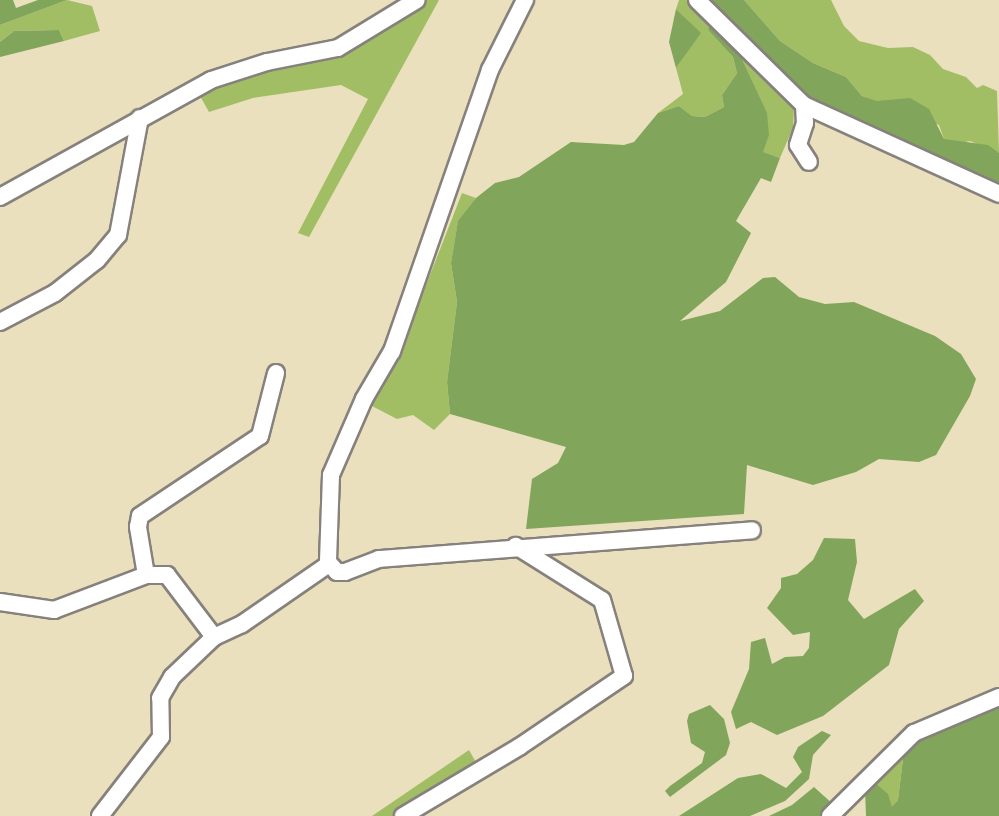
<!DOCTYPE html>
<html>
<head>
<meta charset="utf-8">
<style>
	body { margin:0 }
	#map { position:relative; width:999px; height:816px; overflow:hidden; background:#eae0bd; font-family:"Indie Flower",sans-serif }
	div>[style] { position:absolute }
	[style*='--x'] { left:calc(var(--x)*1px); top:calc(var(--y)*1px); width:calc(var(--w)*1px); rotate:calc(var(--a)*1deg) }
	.green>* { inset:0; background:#a2be65 }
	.forest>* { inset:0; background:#81a55a }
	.roads { filter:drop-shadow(2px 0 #86817c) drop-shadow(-2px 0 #86817c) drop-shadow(0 2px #86817c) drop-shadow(0 -2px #86817c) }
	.minor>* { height:16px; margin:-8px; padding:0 8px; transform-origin:8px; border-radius:8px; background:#fff }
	span { translate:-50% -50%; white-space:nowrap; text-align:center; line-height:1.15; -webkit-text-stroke:6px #fcf5e5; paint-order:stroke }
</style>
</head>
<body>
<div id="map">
	<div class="green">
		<i style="clip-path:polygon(67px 0,92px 6px,100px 31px,64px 41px,59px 30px,14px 31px,0 42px,0 25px)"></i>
		<i style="clip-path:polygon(425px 0,439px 0,309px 237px,298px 233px,368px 99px,341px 85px,253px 98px,209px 112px,199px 94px,261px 70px,365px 43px)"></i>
		<i style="clip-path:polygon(679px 0,690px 0,710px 20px,708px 30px,733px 57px,737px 73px,722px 95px,724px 107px,705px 117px,692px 116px,679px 106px,658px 113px,683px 94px,676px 68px,700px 33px,676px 9px)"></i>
		<i style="clip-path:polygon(744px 0,831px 0,844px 26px,859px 41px,888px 48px,913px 47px,930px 55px,943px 69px,966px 77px,977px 88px,983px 85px,997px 91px,999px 153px,970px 141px,956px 144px,944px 139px,939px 125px,862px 96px,846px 77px,813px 63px,780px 41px)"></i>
		<i style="clip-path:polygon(736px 47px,794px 108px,793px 128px,780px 158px,762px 152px)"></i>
		<i style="clip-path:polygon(462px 193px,476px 198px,458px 222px,451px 263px,457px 302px,447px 382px,450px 414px,434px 430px,413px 415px,397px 419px,368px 404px,396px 362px)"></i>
		<i style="clip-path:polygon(469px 750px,478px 766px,395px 816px,372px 816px)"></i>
		<i style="clip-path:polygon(904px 751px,898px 800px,892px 808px,875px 783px)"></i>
	</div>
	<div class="forest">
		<i style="clip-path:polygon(0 0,13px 0,16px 8px,38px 0,67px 0,0 25px)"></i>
		<i style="clip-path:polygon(704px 0,744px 0,780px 41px,813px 63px,846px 77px,862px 96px,877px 101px,910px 98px,929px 109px,944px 139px,988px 145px,999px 153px,999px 186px,816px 106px)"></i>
		<i style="clip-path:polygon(676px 9px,701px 33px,676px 68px,669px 42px)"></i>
		<i style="clip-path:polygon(710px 20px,736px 47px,767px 113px,769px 135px,763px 152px,780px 158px,771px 182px,761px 178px,736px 221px,751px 233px,726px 282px,680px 321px,720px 311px,763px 278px,775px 277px,799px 297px,825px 304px,854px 302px,935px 336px,961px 354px,976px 379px,970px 396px,936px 455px,919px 462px,879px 459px,856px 472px,813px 485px,747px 465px,744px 514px,526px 529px,532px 479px,558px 463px,566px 447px,450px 414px,447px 382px,457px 302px,451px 263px,458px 221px,476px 198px,495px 183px,519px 177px,571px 142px,624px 145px,634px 142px,658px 113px,679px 106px,692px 116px,705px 117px,724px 107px,722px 95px,737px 73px,733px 57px,708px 30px)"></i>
		<i style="clip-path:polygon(59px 30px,64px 41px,0 57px,0 42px,14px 31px)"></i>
		<i style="clip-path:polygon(824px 538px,855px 539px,857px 562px,848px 600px,864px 619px,915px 589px,924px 601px,899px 629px,889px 665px,823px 716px,777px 735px,751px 722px,736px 729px,731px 712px,749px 669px,751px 642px,765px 638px,772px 664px,785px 657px,803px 656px,809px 648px,810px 632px,793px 635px,767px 608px,781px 588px,781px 578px,797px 574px,813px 560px)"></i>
		<i style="clip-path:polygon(999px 704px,999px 816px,866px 816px,865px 790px,875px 783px,888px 794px,892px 807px,898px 800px,904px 751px,947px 725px)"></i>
		<i style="clip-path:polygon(710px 705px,724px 719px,730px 743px,726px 755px,670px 797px,665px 791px,670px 786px,702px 763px,705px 752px,691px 743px,687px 721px,689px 714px)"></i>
		<i style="clip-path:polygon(822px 731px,831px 735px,813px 755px,809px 779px,785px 801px,750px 816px,679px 816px,738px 778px,761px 774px,786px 788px,802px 772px,793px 757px,798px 747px)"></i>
		<i style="clip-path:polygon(814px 787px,835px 806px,823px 816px,769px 816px,792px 805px)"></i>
	</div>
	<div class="roads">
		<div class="minor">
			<i style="--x:525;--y:0;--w:78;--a:116.6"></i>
			<i style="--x:490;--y:70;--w:298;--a:109.2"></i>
			<i style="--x:392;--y:351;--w:56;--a:120.3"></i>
			<i style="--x:364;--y:399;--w:83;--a:113.5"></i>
			<i style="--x:331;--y:475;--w:87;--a:92"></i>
			<i style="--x:328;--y:562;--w:13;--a:48"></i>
			<i style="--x:337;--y:572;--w:8;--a:0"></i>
			<i style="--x:345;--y:572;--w:36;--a:-21"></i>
			<i style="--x:379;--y:559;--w:374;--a:-4.4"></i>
			<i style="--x:697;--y:0;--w:150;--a:44.5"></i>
			<i style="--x:804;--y:105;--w:18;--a:87"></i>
			<i style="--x:805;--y:123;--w:23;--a:108"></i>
			<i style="--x:798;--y:145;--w:20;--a:57"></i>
			<i style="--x:804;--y:105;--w:214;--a:24.5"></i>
			<i style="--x:0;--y:197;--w:241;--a:-29"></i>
			<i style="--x:211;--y:80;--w:59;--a:-17.8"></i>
			<i style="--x:267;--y:62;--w:72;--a:-11.2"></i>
			<i style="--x:338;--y:48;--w:92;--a:-31.3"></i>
			<i style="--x:0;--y:322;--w:62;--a:-27.8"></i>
			<i style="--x:55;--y:293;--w:53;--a:-38.2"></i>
			<i style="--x:97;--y:260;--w:33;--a:-50"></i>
			<i style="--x:118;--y:235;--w:119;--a:-79.4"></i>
			<i style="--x:146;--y:575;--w:49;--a:-99.5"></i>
			<i style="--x:138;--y:527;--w:11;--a:-80"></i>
			<i style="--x:140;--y:516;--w:144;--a:-33.7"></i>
			<i style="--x:260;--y:436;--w:65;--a:-75.7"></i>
			<i style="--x:0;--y:602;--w:55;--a:8.4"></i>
			<i style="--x:54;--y:610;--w:98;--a:-20.8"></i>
			<i style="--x:146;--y:575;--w:21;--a:0"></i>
			<i style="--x:167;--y:575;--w:78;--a:52.8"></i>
			<i style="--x:100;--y:816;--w:100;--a:-52.3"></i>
			<i style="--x:161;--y:737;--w:39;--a:-91"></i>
			<i style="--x:160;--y:698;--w:24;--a:-60"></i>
			<i style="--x:172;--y:677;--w:58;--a:-43.6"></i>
			<i style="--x:214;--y:637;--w:31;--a:-25"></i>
			<i style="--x:242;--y:624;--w:106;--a:-34.6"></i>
			<i style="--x:403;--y:816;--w:135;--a:-30.7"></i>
			<i style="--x:519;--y:747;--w:127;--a:-34.1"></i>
			<i style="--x:624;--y:676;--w:79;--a:-106.1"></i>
			<i style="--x:602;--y:600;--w:102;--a:-147.9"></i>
			<i style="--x:830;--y:816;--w:118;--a:-44.7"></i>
			<i style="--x:914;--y:733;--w:92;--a:-23"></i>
		</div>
	</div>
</div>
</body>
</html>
